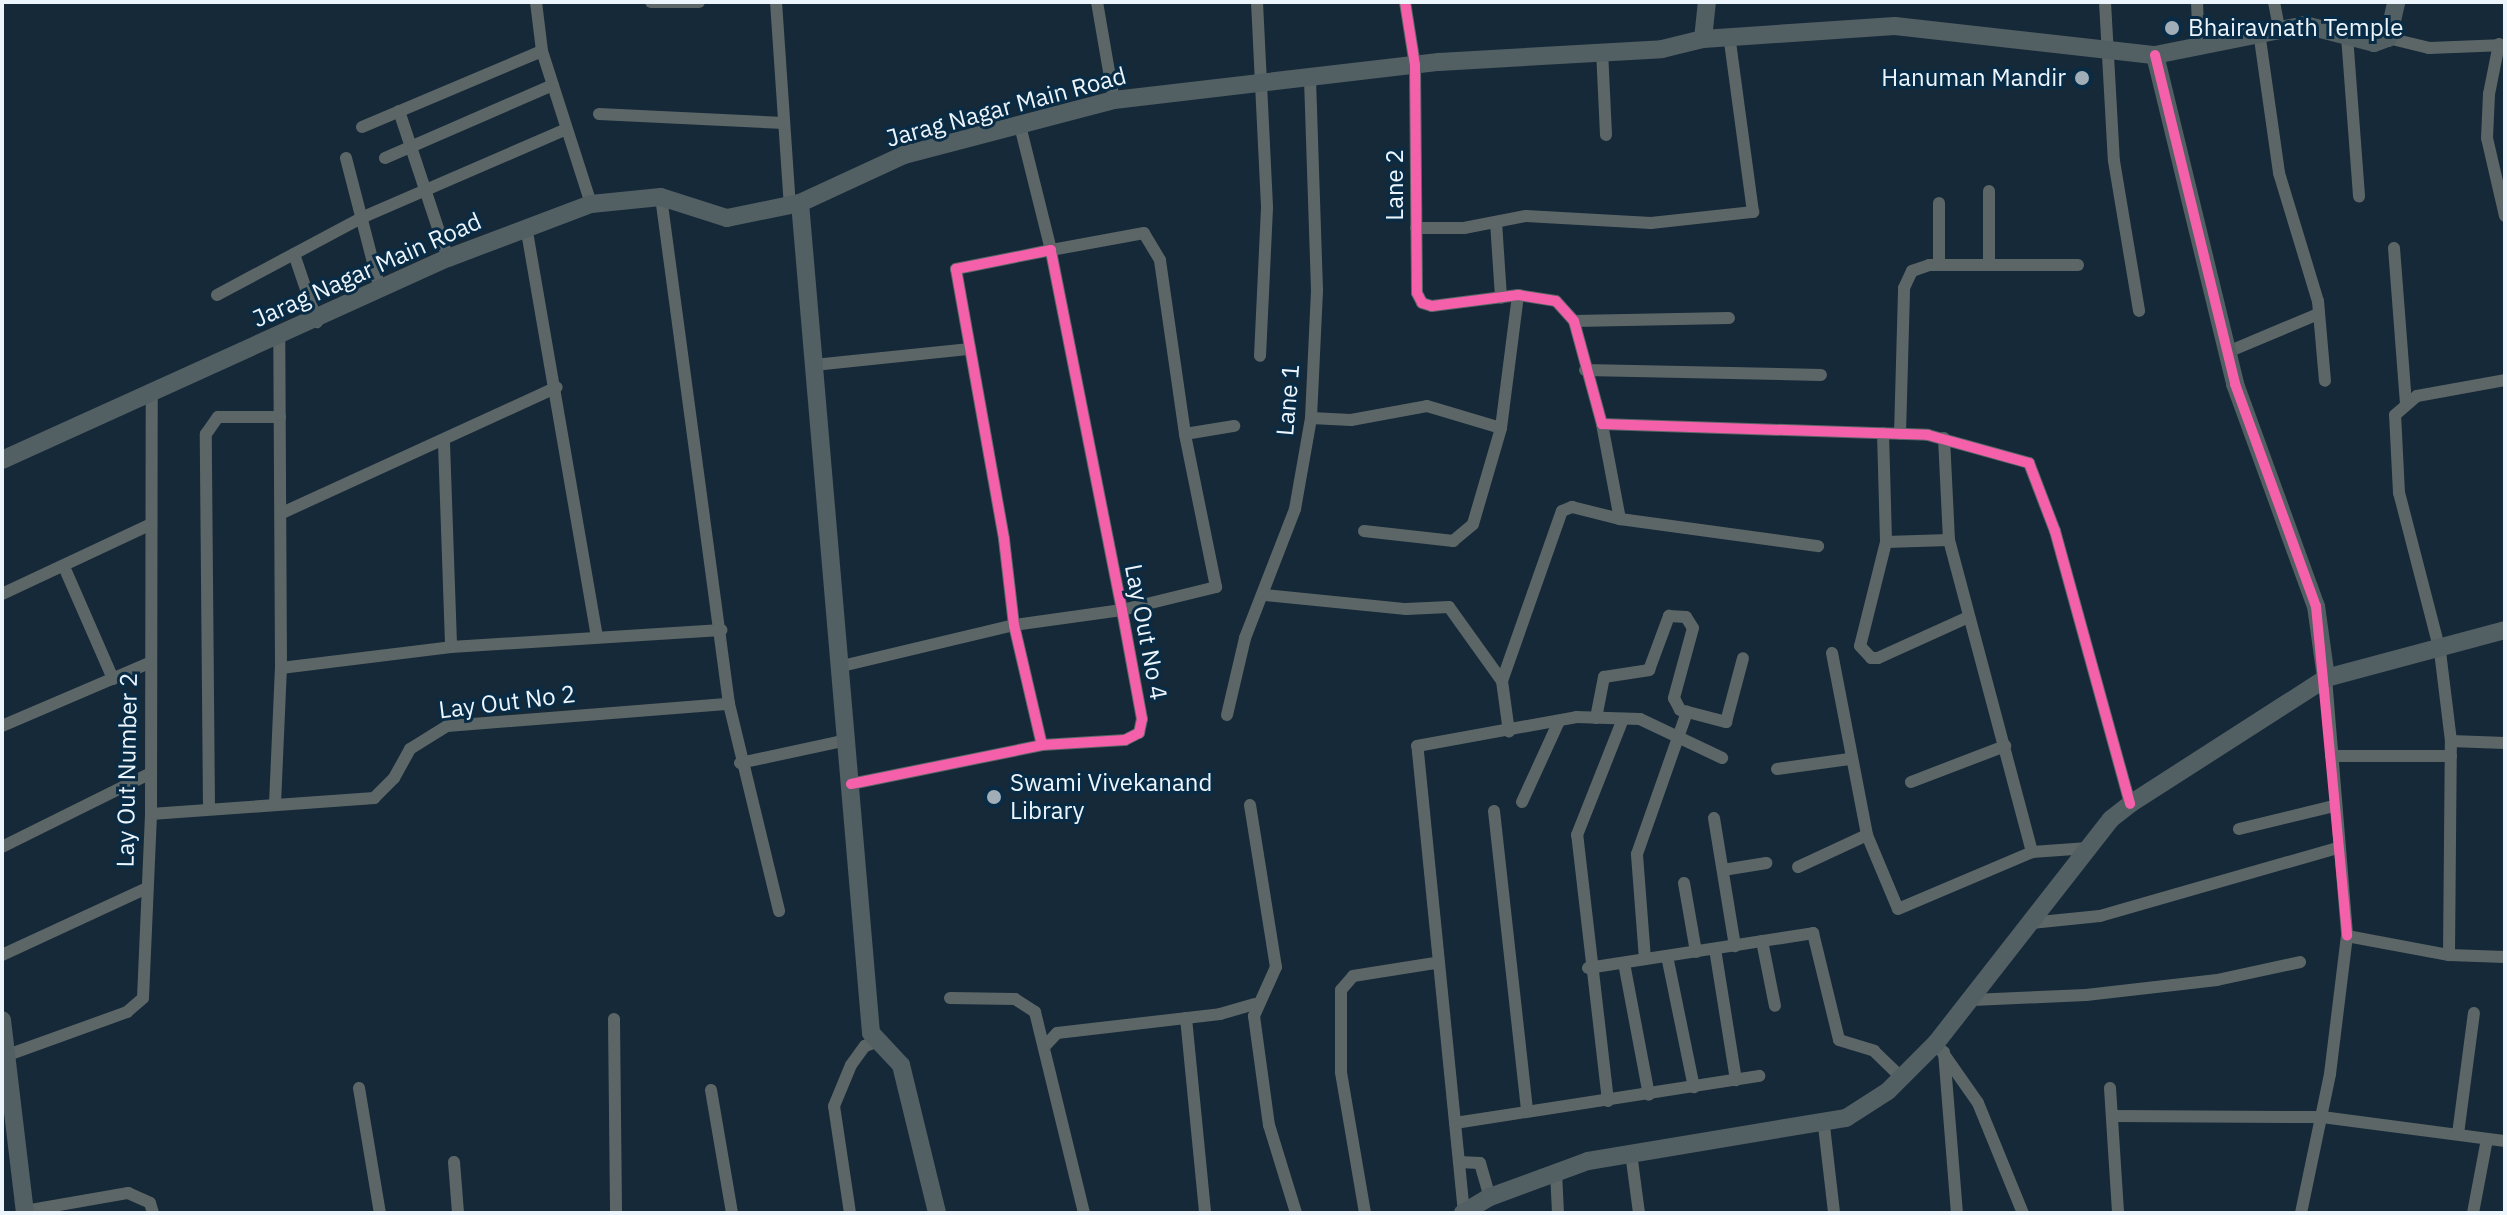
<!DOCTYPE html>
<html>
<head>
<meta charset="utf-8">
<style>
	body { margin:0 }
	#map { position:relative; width:2507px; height:1215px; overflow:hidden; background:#162938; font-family:"IBM Plex Sans",sans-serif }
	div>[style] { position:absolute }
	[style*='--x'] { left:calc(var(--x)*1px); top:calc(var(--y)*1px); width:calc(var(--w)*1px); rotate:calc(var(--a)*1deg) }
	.street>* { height:12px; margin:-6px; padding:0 6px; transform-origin:6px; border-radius:6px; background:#5c6667 }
	.secondary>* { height:18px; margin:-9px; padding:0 9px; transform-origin:9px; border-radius:9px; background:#525f63 }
	.cycleway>* { height:10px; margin:-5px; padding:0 5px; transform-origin:5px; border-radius:5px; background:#f560ab }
	.dots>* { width:22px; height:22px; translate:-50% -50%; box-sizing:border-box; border:4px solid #082b46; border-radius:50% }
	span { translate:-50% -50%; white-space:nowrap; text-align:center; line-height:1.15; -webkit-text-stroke:6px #082b46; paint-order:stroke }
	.poi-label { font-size:24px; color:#edf5fc }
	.left { translate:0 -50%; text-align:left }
	.right { translate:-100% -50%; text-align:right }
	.street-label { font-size:24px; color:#edf5fc }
	.frame { position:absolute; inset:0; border:4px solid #edf5fc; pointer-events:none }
</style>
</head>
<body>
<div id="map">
	<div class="street">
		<i style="--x:536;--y:2;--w:49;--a:83"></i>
		<i style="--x:542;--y:51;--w:161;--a:72.2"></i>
		<i style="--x:651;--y:2;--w:48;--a:0"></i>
		<i style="--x:776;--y:2;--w:203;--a:86.1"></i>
		<i style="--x:1097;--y:2;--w:99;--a:80.2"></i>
		<i style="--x:1257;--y:2;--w:206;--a:87.2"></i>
		<i style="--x:1267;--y:208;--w:148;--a:92.7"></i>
		<i style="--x:1405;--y:2;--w:64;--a:81"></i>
		<i style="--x:1415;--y:65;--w:228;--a:89.5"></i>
		<i style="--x:1417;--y:293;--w:11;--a:63"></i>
		<i style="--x:1422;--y:303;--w:10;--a:17"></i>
		<i style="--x:1432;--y:306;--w:87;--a:-7.3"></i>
		<i style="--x:1518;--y:295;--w:38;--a:9"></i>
		<i style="--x:1556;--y:301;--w:27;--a:48"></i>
		<i style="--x:1574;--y:321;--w:107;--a:74.8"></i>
		<i style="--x:1602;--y:424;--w:326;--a:1.9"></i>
		<i style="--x:1928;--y:435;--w:105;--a:15.5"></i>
		<i style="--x:2029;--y:463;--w:73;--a:69.1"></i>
		<i style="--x:2055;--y:531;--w:283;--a:74.6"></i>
		<i style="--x:2105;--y:2;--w:159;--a:86.8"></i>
		<i style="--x:2114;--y:161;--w:152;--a:80.5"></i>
		<i style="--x:2197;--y:2;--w:47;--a:87.6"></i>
		<i style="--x:2274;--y:2;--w:25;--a:79"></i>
		<i style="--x:2259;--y:32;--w:142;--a:81.9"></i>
		<i style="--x:2279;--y:173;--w:134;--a:73.1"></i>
		<i style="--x:2318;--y:301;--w:80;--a:85"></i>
		<i style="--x:2347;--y:36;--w:161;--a:85.7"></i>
		<i style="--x:2388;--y:38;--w:42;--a:13.7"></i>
		<i style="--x:2429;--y:48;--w:76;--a:-2.3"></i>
		<i style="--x:2499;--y:44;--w:51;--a:101.3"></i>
		<i style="--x:2489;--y:94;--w:44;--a:92.6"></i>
		<i style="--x:2487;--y:138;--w:80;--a:77"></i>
		<i style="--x:1602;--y:50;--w:85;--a:87.3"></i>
		<i style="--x:399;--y:111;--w:155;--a:71.6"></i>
		<i style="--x:599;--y:114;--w:185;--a:2.8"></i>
		<i style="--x:362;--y:127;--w:195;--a:-22.9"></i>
		<i style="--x:346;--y:158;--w:135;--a:75.5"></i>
		<i style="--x:385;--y:158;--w:183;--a:-23.5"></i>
		<i style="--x:661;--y:197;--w:512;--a:82.36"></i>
		<i style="--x:729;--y:704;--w:213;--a:76.4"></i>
		<i style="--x:1496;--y:222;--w:76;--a:86.2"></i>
		<i style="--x:526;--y:226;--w:415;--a:80.2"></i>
		<i style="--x:1416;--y:228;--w:48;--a:0"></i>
		<i style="--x:1464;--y:228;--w:63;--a:-11"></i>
		<i style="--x:1526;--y:216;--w:125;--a:3.2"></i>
		<i style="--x:1651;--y:223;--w:103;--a:-6.2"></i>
		<i style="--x:1753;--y:212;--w:173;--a:-97.7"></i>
		<i style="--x:2394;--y:248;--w:157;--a:85.6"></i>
		<i style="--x:294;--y:254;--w:72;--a:71.3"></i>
		<i style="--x:1939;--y:265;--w:62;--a:-90"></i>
		<i style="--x:1989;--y:265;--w:74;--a:-90"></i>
		<i style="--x:217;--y:295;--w:163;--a:-28.1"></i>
		<i style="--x:361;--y:218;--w:224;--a:-23.4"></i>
		<i style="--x:1574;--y:321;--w:155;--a:-1.1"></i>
		<i style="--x:2230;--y:351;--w:95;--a:-22.8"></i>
		<i style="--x:814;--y:365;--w:157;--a:-5.9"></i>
		<i style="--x:1585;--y:370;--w:236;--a:1.2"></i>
		<i style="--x:1311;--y:418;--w:40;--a:2.9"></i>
		<i style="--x:1351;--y:420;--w:77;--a:-10.4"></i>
		<i style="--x:1427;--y:406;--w:77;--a:16.6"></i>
		<i style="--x:1602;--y:424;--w:97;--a:79.3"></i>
		<i style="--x:1620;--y:519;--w:200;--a:7.8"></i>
		<i style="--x:1883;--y:433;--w:109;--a:88.4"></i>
		<i style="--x:1886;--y:542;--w:107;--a:104"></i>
		<i style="--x:1860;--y:646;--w:16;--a:47"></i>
		<i style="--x:1871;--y:658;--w:7;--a:0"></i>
		<i style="--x:1878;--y:658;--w:97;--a:-24.4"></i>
		<i style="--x:1185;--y:434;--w:50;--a:-9.3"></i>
		<i style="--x:1900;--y:434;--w:146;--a:-88.4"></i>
		<i style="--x:1904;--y:288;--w:19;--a:-65"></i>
		<i style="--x:1912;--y:271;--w:18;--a:-19"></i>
		<i style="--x:1929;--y:265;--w:149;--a:0"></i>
		<i style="--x:1944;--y:438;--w:102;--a:87.2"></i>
		<i style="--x:1949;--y:540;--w:323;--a:75.1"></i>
		<i style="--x:444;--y:443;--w:204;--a:88"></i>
		<i style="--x:282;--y:513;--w:302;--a:-24.6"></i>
		<i style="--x:1364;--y:531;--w:90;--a:6.4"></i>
		<i style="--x:1453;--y:541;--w:26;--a:-40"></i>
		<i style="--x:1473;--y:524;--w:100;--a:-73.7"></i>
		<i style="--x:1501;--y:428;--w:134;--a:-82.7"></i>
		<i style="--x:1886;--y:542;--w:63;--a:-1.8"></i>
		<i style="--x:65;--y:569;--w:120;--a:66.4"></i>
		<i style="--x:2;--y:594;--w:162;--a:-25.1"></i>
		<i style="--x:1265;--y:595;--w:142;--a:5.7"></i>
		<i style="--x:1406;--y:609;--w:43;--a:-2.7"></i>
		<i style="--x:1449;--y:607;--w:91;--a:54.4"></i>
		<i style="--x:1502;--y:681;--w:51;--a:82.2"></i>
		<i style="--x:1832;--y:653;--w:185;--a:79.1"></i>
		<i style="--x:1867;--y:835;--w:80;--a:67.3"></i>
		<i style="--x:1898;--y:909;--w:146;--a:-23"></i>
		<i style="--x:2032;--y:852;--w:56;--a:-4.1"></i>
		<i style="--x:842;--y:666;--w:177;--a:-13.4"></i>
		<i style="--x:1014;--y:625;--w:109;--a:-7.9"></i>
		<i style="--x:1122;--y:610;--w:97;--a:-13.7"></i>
		<i style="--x:1216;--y:587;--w:156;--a:-101.5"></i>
		<i style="--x:1185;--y:434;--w:176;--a:-98.2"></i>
		<i style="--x:1160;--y:260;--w:31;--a:-121"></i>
		<i style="--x:1144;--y:233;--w:95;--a:169.6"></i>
		<i style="--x:1051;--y:250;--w:128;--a:-104"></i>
		<i style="--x:281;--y:668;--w:171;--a:-7"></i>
		<i style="--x:451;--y:647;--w:271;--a:-3.6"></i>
		<i style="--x:2326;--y:678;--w:259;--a:85.3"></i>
		<i style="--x:1502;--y:681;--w:180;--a:-70.6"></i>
		<i style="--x:1562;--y:511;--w:11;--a:-22"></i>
		<i style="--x:1572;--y:507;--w:49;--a:14"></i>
		<i style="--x:1227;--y:715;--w:79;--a:-76.8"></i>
		<i style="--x:1245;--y:638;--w:138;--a:-68.8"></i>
		<i style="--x:1295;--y:509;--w:92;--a:-80"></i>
		<i style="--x:1311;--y:418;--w:128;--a:-87.3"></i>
		<i style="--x:1317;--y:290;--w:213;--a:-91.9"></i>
		<i style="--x:1596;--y:718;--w:42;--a:-79"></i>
		<i style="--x:1604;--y:677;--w:46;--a:-8.8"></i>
		<i style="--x:1649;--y:670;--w:58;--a:-69.7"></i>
		<i style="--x:1669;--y:616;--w:17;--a:3"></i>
		<i style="--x:1686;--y:617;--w:13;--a:58"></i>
		<i style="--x:1693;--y:628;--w:73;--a:105.2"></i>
		<i style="--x:1674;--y:698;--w:13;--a:63"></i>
		<i style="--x:1680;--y:710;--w:48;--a:14.6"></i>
		<i style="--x:1726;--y:722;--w:66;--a:-75.1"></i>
		<i style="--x:2;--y:726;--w:162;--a:-23.2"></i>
		<i style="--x:2451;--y:741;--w:54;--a:2.1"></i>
		<i style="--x:2331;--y:756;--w:120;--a:0"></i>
		<i style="--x:740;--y:763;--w:109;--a:-12.1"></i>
		<i style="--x:1777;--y:769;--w:73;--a:-7.9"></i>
		<i style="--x:1911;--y:782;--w:101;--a:-21"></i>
		<i style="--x:851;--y:784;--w:195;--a:-11.5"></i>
		<i style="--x:1042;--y:745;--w:83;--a:-3.4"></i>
		<i style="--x:1125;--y:740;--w:16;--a:-27"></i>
		<i style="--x:1139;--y:733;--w:14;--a:-78"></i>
		<i style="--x:1142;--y:719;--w:111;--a:-100.4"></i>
		<i style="--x:1122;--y:610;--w:367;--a:-101.2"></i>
		<i style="--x:1051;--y:250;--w:97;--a:168.7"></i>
		<i style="--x:956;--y:269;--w:274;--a:79.9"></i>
		<i style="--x:1004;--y:539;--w:87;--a:83.4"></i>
		<i style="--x:1014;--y:625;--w:123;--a:76.9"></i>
		<i style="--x:1522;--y:802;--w:89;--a:-65.4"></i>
		<i style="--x:275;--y:804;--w:136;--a:-87.5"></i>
		<i style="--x:281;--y:668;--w:330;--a:-90.3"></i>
		<i style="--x:1250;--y:805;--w:164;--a:80.9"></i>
		<i style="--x:1276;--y:967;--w:54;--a:114.2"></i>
		<i style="--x:1254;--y:1016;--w:110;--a:82.2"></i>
		<i style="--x:1269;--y:1125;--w:92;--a:72.9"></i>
		<i style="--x:209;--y:809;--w:375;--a:-90.5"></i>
		<i style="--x:206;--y:434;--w:21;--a:-55"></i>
		<i style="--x:218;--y:417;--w:62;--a:0"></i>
		<i style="--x:1494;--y:811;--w:302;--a:83.7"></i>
		<i style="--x:151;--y:814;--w:224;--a:-4.1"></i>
		<i style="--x:374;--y:798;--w:28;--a:-45"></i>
		<i style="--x:394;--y:778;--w:33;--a:-61"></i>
		<i style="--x:410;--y:749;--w:44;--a:-31.9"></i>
		<i style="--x:447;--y:726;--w:283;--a:-4.5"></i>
		<i style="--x:1714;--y:818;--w:130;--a:80.7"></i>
		<i style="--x:2239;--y:829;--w:98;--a:-13.6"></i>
		<i style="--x:2;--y:847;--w:166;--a:-26.4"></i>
		<i style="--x:1798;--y:867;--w:76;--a:-24.9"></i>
		<i style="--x:1723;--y:870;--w:44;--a:-9.2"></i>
		<i style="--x:1684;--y:883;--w:70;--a:80.1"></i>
		<i style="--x:2031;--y:923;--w:69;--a:-5.8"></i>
		<i style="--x:2100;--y:916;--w:247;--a:-16"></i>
		<i style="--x:1762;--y:941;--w:66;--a:78.7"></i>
		<i style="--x:1715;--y:949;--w:133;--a:80.9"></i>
		<i style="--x:2;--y:955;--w:160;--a:-24.8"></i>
		<i style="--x:2449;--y:955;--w:214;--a:-89.5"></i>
		<i style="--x:2451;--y:741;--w:91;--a:-97"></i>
		<i style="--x:2440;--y:651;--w:163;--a:-104.5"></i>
		<i style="--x:2399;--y:493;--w:78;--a:-92.9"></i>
		<i style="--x:2395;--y:415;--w:29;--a:-41"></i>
		<i style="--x:2417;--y:396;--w:89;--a:-10.3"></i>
		<i style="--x:1667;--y:956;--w:134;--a:78.4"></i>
		<i style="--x:1645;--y:959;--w:105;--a:-94.4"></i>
		<i style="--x:1637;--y:854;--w:151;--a:-70.6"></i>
		<i style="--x:1624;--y:963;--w:134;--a:79.3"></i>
		<i style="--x:1588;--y:968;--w:228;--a:-8.8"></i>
		<i style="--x:1813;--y:933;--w:110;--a:76.3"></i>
		<i style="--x:1839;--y:1040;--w:37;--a:17"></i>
		<i style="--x:1874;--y:1051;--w:39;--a:44"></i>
		<i style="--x:950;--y:998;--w:65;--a:0.9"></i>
		<i style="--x:1015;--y:999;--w:24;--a:33"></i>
		<i style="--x:1035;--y:1012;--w:207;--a:76.3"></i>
		<i style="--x:1972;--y:1000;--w:114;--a:-2.5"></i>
		<i style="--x:2086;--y:995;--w:132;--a:-6.5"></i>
		<i style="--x:2217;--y:980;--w:85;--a:-12.2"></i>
		<i style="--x:1186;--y:1018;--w:196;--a:84.4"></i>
		<i style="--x:614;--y:1019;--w:194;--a:89.4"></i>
		<i style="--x:1936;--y:1043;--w:73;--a:55"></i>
		<i style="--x:1978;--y:1103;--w:119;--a:67.8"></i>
		<i style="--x:1044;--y:1047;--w:19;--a:-47"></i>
		<i style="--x:1057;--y:1033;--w:164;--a:-6.6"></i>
		<i style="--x:1220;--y:1014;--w:36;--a:-16"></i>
		<i style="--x:1944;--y:1052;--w:162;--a:85.4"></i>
		<i style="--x:5;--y:1056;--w:130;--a:-19.8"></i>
		<i style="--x:127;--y:1012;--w:21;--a:-41"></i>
		<i style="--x:143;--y:998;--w:184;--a:-87.5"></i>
		<i style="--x:151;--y:814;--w:424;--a:-89.9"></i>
		<i style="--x:359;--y:1088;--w:127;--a:80.5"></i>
		<i style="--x:2110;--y:1088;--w:125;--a:86.3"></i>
		<i style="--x:711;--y:1090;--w:125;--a:80.3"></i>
		<i style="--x:1608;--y:1101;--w:268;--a:-96.6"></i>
		<i style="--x:1577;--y:835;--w:125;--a:-68.4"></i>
		<i style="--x:2112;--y:1116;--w:210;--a:0.3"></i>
		<i style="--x:2322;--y:1117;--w:185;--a:7.5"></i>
		<i style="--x:1455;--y:1123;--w:308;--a:-8.8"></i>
		<i style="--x:1824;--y:1126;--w:88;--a:83.4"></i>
		<i style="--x:2458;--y:1134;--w:122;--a:-82.5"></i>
		<i style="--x:1631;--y:1153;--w:61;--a:82.4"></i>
		<i style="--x:454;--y:1162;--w:51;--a:85.5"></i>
		<i style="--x:1459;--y:1162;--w:21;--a:3"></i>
		<i style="--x:1480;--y:1163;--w:35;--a:74"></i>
		<i style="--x:1556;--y:1172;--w:41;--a:87.2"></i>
		<i style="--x:25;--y:1211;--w:105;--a:-9.9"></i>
		<i style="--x:128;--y:1193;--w:24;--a:24"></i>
		<i style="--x:150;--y:1203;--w:10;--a:73"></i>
		<i style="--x:850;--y:1213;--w:108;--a:-98.5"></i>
		<i style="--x:834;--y:1106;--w:44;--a:-67.5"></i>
		<i style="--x:851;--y:1065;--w:24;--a:-54"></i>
		<i style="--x:865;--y:1046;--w:12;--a:-20"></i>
		<i style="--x:1365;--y:1213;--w:143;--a:-99.7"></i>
		<i style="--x:1341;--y:1072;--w:82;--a:-90"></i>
		<i style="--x:1341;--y:990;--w:18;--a:-49"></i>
		<i style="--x:1353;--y:976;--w:83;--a:-9"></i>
		<i style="--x:1464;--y:1213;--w:469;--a:-95.7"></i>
		<i style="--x:1417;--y:746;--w:162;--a:-10.3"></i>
		<i style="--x:1576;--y:717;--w:64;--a:1.8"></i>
		<i style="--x:1640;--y:719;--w:91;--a:25.4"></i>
		<i style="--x:2301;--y:1213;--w:142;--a:-78.2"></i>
		<i style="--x:2330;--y:1074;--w:139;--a:-83"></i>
		<i style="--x:2347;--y:936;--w:104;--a:10.6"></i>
		<i style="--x:2449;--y:955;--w:56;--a:2"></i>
		<i style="--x:2473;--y:1213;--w:75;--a:-79.3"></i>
	</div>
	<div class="secondary">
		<i style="--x:1703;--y:39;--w:37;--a:-84"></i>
		<i style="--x:2155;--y:55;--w:339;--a:76.3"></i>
		<i style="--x:2235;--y:384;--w:236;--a:70"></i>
		<i style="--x:2316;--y:606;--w:73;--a:82.1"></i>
		<i style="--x:800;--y:203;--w:833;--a:85.11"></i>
		<i style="--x:871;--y:1033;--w:44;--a:46.8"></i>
		<i style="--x:901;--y:1065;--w:152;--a:76.3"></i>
		<i style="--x:2;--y:460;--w:490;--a:-24.4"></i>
		<i style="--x:448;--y:258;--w:153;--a:-20.7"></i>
		<i style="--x:591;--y:204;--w:70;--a:-5.7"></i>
		<i style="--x:661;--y:197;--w:69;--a:17.7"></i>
		<i style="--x:727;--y:218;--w:75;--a:-11.6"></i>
		<i style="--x:800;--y:203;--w:115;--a:-24.8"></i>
		<i style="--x:904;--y:155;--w:217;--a:-14.7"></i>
		<i style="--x:1114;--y:100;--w:327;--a:-6.7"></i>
		<i style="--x:1439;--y:62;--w:223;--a:-3.3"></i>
		<i style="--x:1662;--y:49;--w:42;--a:-13.7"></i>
		<i style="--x:1703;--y:39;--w:192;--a:-3.9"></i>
		<i style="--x:1895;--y:26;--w:262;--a:6.4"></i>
		<i style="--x:2155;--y:55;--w:153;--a:-11.3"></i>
		<i style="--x:2305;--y:25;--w:71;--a:14.6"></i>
		<i style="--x:2374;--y:43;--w:15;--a:-20"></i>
		<i style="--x:2388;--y:38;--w:37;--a:-77"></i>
		<i style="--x:2;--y:1020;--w:194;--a:83.2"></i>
		<i style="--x:1463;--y:1213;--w:31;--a:-31"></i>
		<i style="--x:1490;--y:1197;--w:104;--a:-20.2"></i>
		<i style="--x:1588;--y:1161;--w:262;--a:-9.5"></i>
		<i style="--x:1846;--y:1118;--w:50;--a:-32.7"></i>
		<i style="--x:1888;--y:1091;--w:68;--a:-45"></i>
		<i style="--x:1936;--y:1043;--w:284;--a:-52"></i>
		<i style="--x:2111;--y:819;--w:24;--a:-38"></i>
		<i style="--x:2130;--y:804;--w:233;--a:-32.7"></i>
		<i style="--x:2326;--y:678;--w:185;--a:-15"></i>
	</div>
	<div class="cycleway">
		<i style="--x:1405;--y:2;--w:64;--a:81"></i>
		<i style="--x:1415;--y:65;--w:228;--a:89.5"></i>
		<i style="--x:1417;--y:293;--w:11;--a:63"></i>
		<i style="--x:1422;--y:303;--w:10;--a:17"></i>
		<i style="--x:1432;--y:306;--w:87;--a:-7.3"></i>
		<i style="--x:1518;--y:295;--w:38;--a:9"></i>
		<i style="--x:1556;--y:301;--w:27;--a:48"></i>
		<i style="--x:1574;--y:321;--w:107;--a:74.8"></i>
		<i style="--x:1602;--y:424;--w:326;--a:1.9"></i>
		<i style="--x:1928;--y:435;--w:105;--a:15.5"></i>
		<i style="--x:2029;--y:463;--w:73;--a:69.1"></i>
		<i style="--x:2055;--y:531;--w:283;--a:74.6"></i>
		<i style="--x:2155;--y:55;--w:339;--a:76.3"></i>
		<i style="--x:2235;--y:384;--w:236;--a:70"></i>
		<i style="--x:2316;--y:606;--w:331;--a:84.6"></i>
		<i style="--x:851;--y:784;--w:195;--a:-11.5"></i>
		<i style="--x:1042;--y:745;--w:83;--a:-3.4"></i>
		<i style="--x:1125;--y:740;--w:16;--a:-27"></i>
		<i style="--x:1139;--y:733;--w:14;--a:-78"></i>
		<i style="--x:1142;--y:719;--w:111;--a:-100.4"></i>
		<i style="--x:1122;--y:610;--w:367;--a:-101.2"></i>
		<i style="--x:1051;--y:250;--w:97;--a:168.7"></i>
		<i style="--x:956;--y:269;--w:274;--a:79.9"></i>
		<i style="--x:1004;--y:539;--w:87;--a:83.4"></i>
		<i style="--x:1014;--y:625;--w:123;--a:76.9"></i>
	</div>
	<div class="dots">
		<i style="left:2172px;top:28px;background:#a2aeb7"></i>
		<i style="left:2082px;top:78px;background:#a2aeb7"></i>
		<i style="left:994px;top:797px;background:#a2aeb7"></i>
	</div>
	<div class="poi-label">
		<span class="left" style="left:2188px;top:28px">Bhairavnath Temple</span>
		<span class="right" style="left:2066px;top:78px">Hanuman Mandir</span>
		<span class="left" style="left:1010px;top:797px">Swami Vivekanand<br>Library</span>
	</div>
	<div class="street-label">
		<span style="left:1006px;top:107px;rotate:-15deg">Jarag Nagar Main Road</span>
		<span style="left:1395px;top:185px;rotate:-90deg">Lane 2</span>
		<span style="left:367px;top:270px;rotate:-24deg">Jarag Nagar Main Road</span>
		<span style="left:1288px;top:400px;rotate:-85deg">Lane 1</span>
		<span style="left:1146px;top:632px;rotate:79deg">Lay Out No 4</span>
		<span style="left:507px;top:702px;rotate:-7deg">Lay Out No 2</span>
		<span style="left:127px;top:770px;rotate:-89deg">Lay Out Number 2</span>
	</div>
	<div class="frame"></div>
</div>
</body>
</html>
